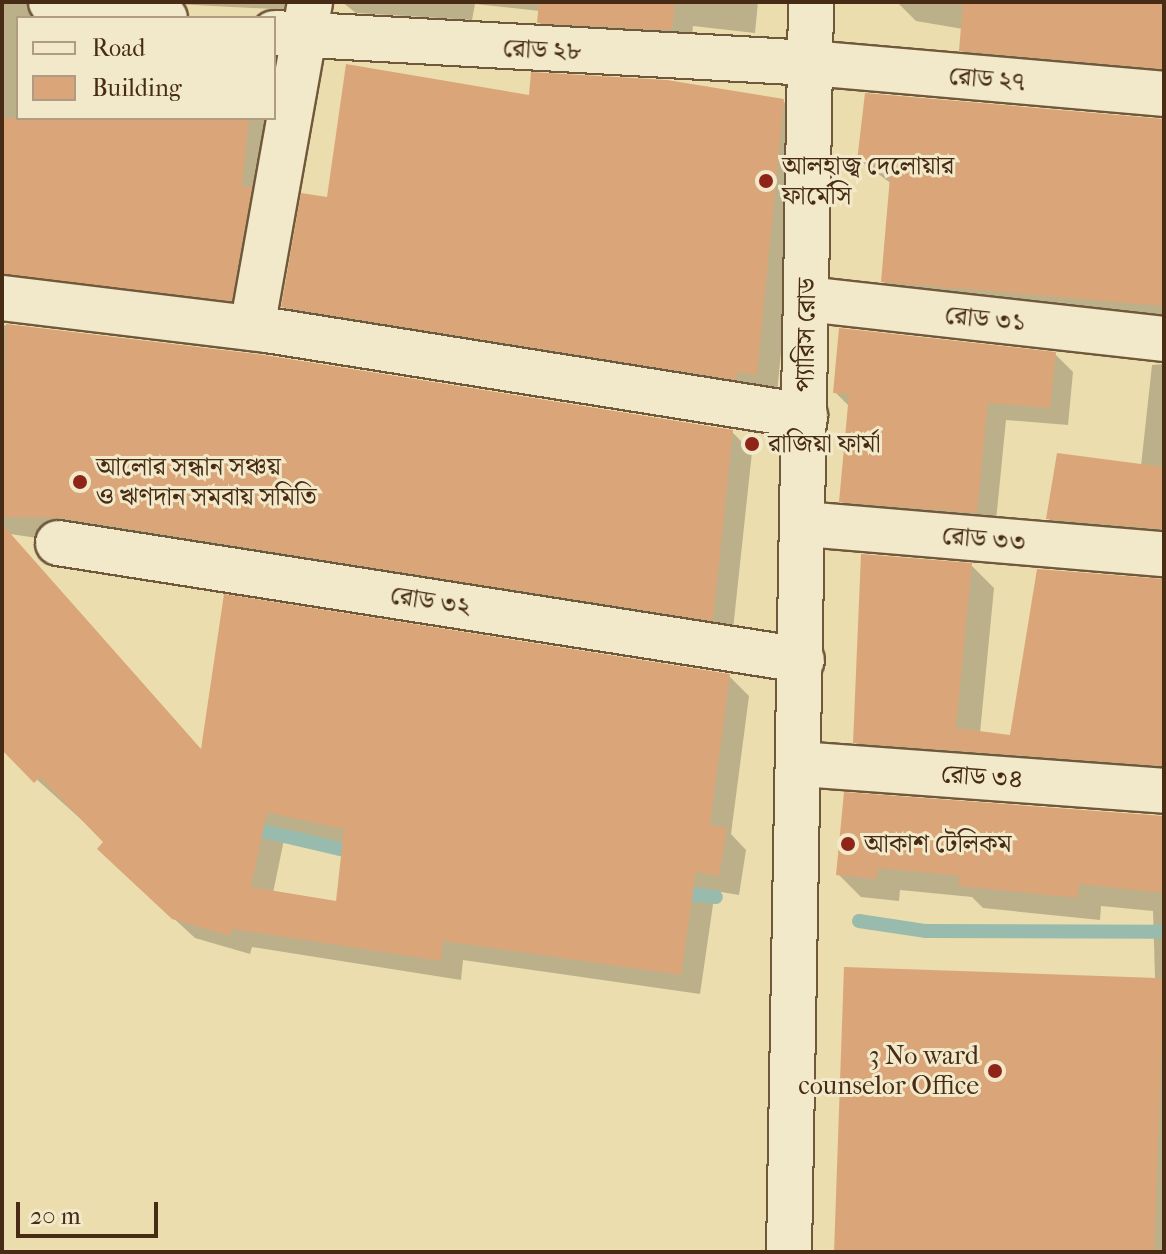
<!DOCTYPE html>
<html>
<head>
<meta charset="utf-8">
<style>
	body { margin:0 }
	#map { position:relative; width:1166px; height:1254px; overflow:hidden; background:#ebddae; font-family:"IM FELL French Canon","Noto Serif Bengali",serif }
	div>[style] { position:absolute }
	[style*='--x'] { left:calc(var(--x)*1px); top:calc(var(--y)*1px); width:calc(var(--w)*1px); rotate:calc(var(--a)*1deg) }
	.shadow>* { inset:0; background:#0003 }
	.stream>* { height:14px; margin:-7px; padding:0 7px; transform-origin:7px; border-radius:7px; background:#98bbad }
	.building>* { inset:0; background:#daa679; transform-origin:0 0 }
	.roads { filter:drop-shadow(2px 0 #70583b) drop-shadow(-2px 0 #70583b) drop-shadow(0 2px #70583b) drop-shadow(0 -2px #70583b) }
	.minor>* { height:44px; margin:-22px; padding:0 22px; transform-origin:22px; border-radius:22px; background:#f2e9ca }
	.dots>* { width:22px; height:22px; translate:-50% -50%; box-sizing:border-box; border:4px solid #f2e9ca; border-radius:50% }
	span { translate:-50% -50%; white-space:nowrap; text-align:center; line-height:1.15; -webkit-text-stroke:6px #f2e9ca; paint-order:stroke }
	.street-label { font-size:26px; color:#472b15 }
	.poi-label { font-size:26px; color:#472b15 }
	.left { translate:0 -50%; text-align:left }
	.right { translate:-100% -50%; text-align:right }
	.frame { position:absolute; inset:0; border:4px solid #472b15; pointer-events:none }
	.legend { position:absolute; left:16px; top:16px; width:260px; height:104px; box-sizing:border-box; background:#f2e9ca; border:2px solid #ae9d82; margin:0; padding:10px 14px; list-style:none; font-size:24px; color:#472b15 }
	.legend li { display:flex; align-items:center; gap:16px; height:40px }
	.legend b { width:40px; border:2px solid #ae9d82 }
	.scale { position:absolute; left:16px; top:1202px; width:142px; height:36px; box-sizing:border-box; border:4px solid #472b15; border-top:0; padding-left:10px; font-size:24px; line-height:28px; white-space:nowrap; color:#472b15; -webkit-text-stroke:6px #f2e9ca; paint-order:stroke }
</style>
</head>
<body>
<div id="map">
	<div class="shadow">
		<i style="clip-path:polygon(2px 2px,57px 2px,49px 18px,18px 18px,18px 118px,270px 118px,251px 319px,2px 302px)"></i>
		<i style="clip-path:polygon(137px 2px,324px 2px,309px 11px)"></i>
		<i style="clip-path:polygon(342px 2px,758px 2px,755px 33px,693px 26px,691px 49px,559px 42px,539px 22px,540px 11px,475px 4px,472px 20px,356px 13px)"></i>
		<i style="clip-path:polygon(897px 2px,1164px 2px,1164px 89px,984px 73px,961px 50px,963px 29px,916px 21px)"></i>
		<i style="clip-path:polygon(531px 97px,783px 101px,803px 121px,777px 394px,303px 326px,283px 306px,329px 199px)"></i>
		<i style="clip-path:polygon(1164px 120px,1164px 326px,906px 304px,883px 281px,892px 184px,859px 160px)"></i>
		<i style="clip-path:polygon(evenodd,2px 325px,263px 357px,732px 432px,752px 452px,732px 639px,10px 534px,202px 751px,729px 676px,749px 696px,731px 834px,746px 850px,739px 895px,715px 891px,700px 994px,463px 960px,461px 980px,252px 947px,250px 954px,195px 938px,119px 868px,106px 842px,2px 748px,2px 325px,286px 830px,345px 844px,337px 903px,273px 893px,286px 830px)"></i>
		<i style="clip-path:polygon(1055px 354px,1073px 372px,1068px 425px,1006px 420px,995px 531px,859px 519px,841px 501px,850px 407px,835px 392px)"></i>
		<i style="clip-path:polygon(1164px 364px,1164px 549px,1071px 541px,1048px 518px,1141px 466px,1152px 365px)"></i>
		<i style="clip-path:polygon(863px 556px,971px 565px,994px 588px,980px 733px,1011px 737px,1164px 580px,1164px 786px,878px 765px,855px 742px)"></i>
		<i style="clip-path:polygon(1164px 817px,1164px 1252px,845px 1252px,1155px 978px,1153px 911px,1101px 906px,1100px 920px,983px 908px,972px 897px,900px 890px,899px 901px,861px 897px,838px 874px)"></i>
	</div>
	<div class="stream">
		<i style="--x:246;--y:827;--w:115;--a:13.1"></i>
		<i style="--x:676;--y:893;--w:40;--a:5.7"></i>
		<i style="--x:859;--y:921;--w:68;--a:8.5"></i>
		<i style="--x:926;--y:931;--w:238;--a:0.2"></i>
	</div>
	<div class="building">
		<i style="clip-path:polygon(539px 2px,675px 2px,672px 30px,537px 23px)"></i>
		<i style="clip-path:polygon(963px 2px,1164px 2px,1164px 69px,959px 51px)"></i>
		<i style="clip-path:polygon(346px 64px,529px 95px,531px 72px,667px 80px,784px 99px,757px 375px,737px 372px,737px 380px,281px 307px,301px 193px,327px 197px)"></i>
		<i style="clip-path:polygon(865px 93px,1164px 119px,1164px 306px,881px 282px,891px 165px,857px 161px)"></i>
		<i style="clip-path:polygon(2px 118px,249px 118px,242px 186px,252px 187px,232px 301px,2px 274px)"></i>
		<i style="clip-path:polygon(6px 324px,264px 355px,733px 430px,713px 621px,62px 518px,2px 517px)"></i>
		<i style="clip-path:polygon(839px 328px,1056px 352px,1050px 408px,988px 403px,977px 513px,839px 502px,849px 394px,833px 393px)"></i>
		<i style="clip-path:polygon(1057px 453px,1164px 467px,1164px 529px,1046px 519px)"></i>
		<i style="clip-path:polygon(evenodd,2px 524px,201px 749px,224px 594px,730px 674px,710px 825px,727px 828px,719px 876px,696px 872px,681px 975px,443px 941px,441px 961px,232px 929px,230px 936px,172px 919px,97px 849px,103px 842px,40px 777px,34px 783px,2px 750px,2px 524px,267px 812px,344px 829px,336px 901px,251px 887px,267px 812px)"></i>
		<i style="clip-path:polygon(861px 554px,972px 563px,956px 728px,1010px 735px,1037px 569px,1164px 579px,1164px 766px,853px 743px)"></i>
		<i style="clip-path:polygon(844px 792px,1164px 816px,1164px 893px,1079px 884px,1078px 898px,958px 886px,959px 876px,878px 868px,877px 879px,836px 875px)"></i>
		<i style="left:844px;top:967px;width:320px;height:285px;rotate:2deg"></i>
	</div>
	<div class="roads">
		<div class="minor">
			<i style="--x:51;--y:2;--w:115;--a:8"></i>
			<i style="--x:274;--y:33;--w:538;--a:3.2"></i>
			<i style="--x:811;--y:63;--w:354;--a:5"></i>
			<i style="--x:2;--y:298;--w:267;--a:6.9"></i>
			<i style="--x:267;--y:330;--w:545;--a:9.08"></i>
			<i style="--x:807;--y:299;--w:359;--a:6.4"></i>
			<i style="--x:252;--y:328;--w:331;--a:-79.9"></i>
			<i style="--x:804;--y:524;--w:361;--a:4.8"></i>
			<i style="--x:58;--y:543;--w:753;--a:8.94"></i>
			<i style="--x:800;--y:764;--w:365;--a:4.2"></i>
			<i style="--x:789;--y:1252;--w:1250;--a:-88.99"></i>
		</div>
	</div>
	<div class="dots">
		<i style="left:766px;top:181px;background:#8f2418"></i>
		<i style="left:752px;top:444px;background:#8f2418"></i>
		<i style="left:80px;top:482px;background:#8f2418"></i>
		<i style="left:848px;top:844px;background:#8f2418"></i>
		<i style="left:995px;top:1071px;background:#8f2418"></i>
	</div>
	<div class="street-label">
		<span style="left:542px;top:50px;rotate:3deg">রোড ২৮</span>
		<span style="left:987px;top:79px;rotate:5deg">রোড ২৭</span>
		<span style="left:985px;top:319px;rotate:6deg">রোড ৩১</span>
		<span style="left:806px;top:335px;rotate:-89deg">প্যারিস রোড</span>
		<span style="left:984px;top:539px;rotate:5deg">রোড ৩৩</span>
		<span style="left:430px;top:601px;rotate:9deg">রোড ৩২</span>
		<span style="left:982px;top:777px;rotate:4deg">রোড ৩৪</span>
	</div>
	<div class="poi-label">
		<span class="left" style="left:782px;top:181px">আলহাজ্ব দেলোয়ার<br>ফার্মেসি</span>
		<span class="left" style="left:768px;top:444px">রাজিয়া ফার্মা</span>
		<span class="left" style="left:96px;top:482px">আলোর সন্ধান সঞ্চয়<br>ও ঋণদান সমবায় সমিতি</span>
		<span class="left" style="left:864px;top:844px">আকাশ টেলিকম</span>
		<span class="right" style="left:979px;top:1071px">3 No ward<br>counselor Office</span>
	</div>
	<div class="frame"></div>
	<ul class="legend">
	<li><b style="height:10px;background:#f2e9ca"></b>Road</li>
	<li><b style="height:22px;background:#daa679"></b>Building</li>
	</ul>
	<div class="scale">20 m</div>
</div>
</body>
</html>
